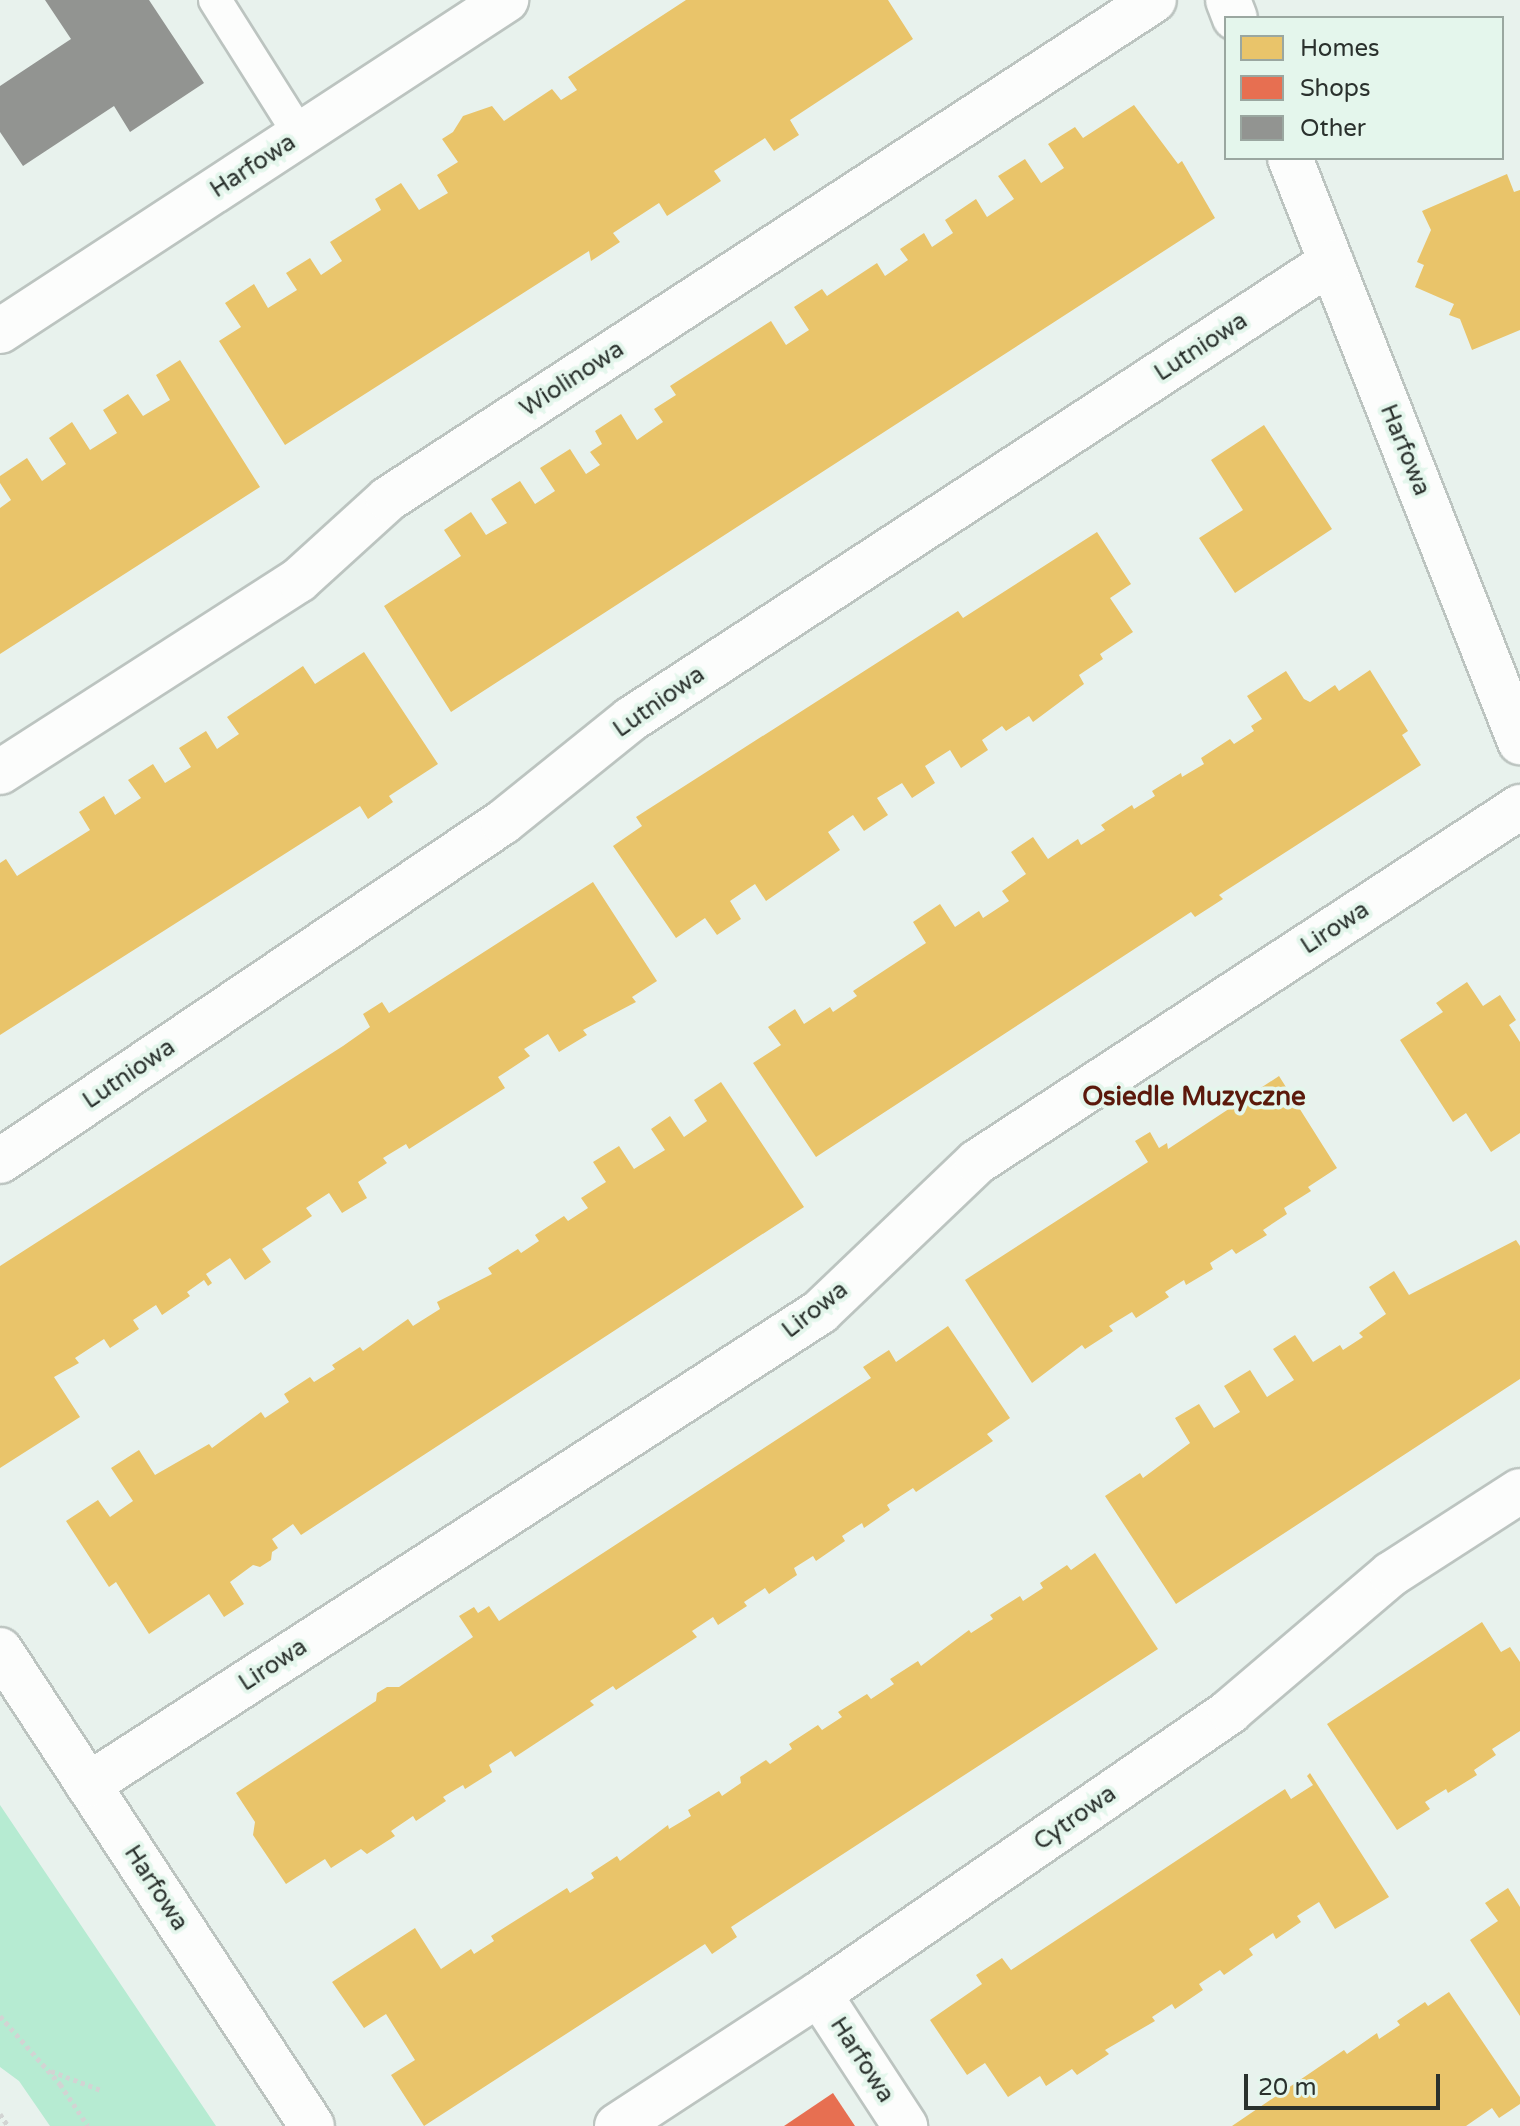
<!DOCTYPE html>
<html>
<head>
<meta charset="utf-8">
<style>
	body { margin:0 }
	#map { position:relative; width:1520px; height:2126px; overflow:hidden; background:#e8f2ed; font-family:"Varela Round",sans-serif }
	div>[style] { position:absolute }
	[style*='--x'] { left:calc(var(--x)*1px); top:calc(var(--y)*1px); width:calc(var(--w)*1px); rotate:calc(var(--a)*1deg) }
	.green>* { inset:0; background:#b6ebd2 }
	.homes>* { inset:0; background:#e9c46a }
	.shops>* { inset:0; background:#e76f51 }
	.building>* { inset:0; background:#929491 }
	.path>* { height:5px; margin-top:-2.5px; transform-origin:0; background:repeating-linear-gradient(90deg,#d2d4d3 0 4px,transparent 0 8px) }
	.roads { filter:drop-shadow(2px 0 #bcc4c0) drop-shadow(-2px 0 #bcc4c0) drop-shadow(0 2px #bcc4c0) drop-shadow(0 -2px #bcc4c0) }
	.lane>* { height:32px; margin:-16px; padding:0 16px; transform-origin:16px; border-radius:16px; background:#fcfdfc }
	.street>* { height:44px; margin:-22px; padding:0 22px; transform-origin:22px; border-radius:22px; background:#fcfdfc }
	span { translate:-50% -50%; white-space:nowrap; text-align:center; line-height:1.15; -webkit-text-stroke:8px #e4f6ec; paint-order:stroke }
	.street-label { font-size:24px; color:#2a312d }
	.neighbourhood-label { font-size:26px; color:#5b190b; font-weight:700 }
	.legend { position:absolute; left:1224px; top:16px; width:280px; height:144px; box-sizing:border-box; background:#e4f6ec; border:2px solid #9aa7a0; margin:0; padding:10px 14px; list-style:none; font-size:24px; color:#2a312d }
	.legend li { display:flex; align-items:center; gap:16px; height:40px }
	.legend b { width:40px; border:2px solid #9aa7a0 }
	.scale { position:absolute; left:1244px; top:2074px; width:196px; height:36px; box-sizing:border-box; border:4px solid #2a312d; border-top:0; padding-left:10px; font-size:24px; line-height:28px; white-space:nowrap; color:#2a312d; -webkit-text-stroke:6px #e4f6ec; paint-order:stroke }
</style>
</head>
<body>
<div id="map">
	<div class="green">
		<i style="clip-path:polygon(0 1805px,216px 2126px,50px 2126px,19px 2081px,0 2067px)"></i>
	</div>
	<div class="homes">
		<i style="clip-path:polygon(686px 0,888px 0,913px 39px,790px 120px,799px 135px,774px 151px,765px 138px,714px 171px,721px 181px,667px 216px,659px 203px,613px 233px,620px 242px,591px 261px,589px 251px,285px 445px,219px 341px,241px 327px,225px 303px,254px 284px,268px 308px,297px 290px,286px 273px,310px 258px,321px 275px,342px 261px,330px 242px,381px 210px,375px 199px,401px 183px,419px 210px,448px 193px,437px 175px,458px 162px,442px 139px,453px 132px,463px 116px,492px 106px,504px 121px,552px 89px,561px 100px,577px 90px,568px 77px)"></i>
		<i style="clip-path:polygon(1134px 105px,1178px 164px,1182px 161px,1215px 218px,451px 712px,384px 606px,461px 556px,444px 530px,471px 512px,486px 535px,507px 523px,491px 499px,520px 481px,535px 504px,555px 491px,540px 468px,570px 449px,586px 474px,600px 465px,590px 452px,602px 444px,595px 431px,621px 414px,637px 440px,663px 422px,654px 409px,676px 395px,670px 386px,771px 321px,786px 345px,809px 330px,794px 307px,822px 289px,827px 296px,877px 263px,885px 276px,908px 260px,900px 249px,924px 233px,932px 247px,953px 233px,945px 220px,976px 199px,987px 217px,1014px 199px,998px 176px,1025px 159px,1041px 183px,1064px 168px,1048px 144px,1075px 127px,1083px 138px)"></i>
		<i style="clip-path:polygon(1507px 174px,1514px 192px,1520px 190px,1520px 330px,1472px 350px,1460px 319px,1449px 315px,1454px 304px,1415px 287px,1424px 265px,1417px 262px,1431px 230px,1422px 211px)"></i>
		<i style="clip-path:polygon(180px 360px,260px 487px,0 654px,0 508px,11px 500px,0 483px,0 476px,27px 458px,42px 481px,66px 464px,49px 438px,72px 422px,90px 450px,117px 433px,103px 410px,128px 394px,143px 416px,170px 400px,156px 375px)"></i>
		<i style="clip-path:polygon(1264px 425px,1332px 529px,1235px 593px,1199px 538px,1243px 510px,1211px 460px)"></i>
		<i style="clip-path:polygon(1097px 532px,1131px 584px,1110px 598px,1133px 632px,1100px 654px,1103px 659px,1079px 675px,1084px 684px,1033px 722px,1029px 716px,1006px 731px,1002px 726px,982px 740px,988px 750px,961px 768px,950px 750px,925px 766px,935px 783px,912px 798px,902px 783px,877px 798px,888px 815px,864px 831px,853px 815px,828px 832px,840px 850px,766px 901px,755px 884px,730px 901px,741px 919px,717px 935px,705px 918px,676px 938px,613px 846px,642px 826px,636px 817px,958px 611px,963px 618px)"></i>
		<i style="clip-path:polygon(364px 652px,438px 764px,389px 796px,393px 802px,368px 819px,360px 806px,0 1035px,0 863px,6px 859px,17px 876px,90px 830px,79px 812px,104px 796px,115px 815px,141px 798px,128px 780px,153px 764px,165px 783px,191px 767px,179px 748px,206px 731px,217px 749px,239px 734px,227px 717px,303px 666px,315px 684px)"></i>
		<i style="clip-path:polygon(1370px 670px,1408px 731px,1402px 735px,1421px 765px,1219px 895px,1223px 899px,1195px 917px,1191px 912px,816px 1157px,753px 1063px,781px 1045px,768px 1027px,795px 1009px,804px 1024px,830px 1007px,833px 1012px,857px 996px,853px 991px,926px 943px,913px 922px,940px 904px,955px 927px,979px 911px,983px 918px,1009px 901px,1002px 891px,1026px 874px,1011px 852px,1033px 837px,1048px 859px,1078px 839px,1081px 845px,1105px 830px,1101px 825px,1132px 805px,1134px 809px,1155px 796px,1152px 791px,1181px 773px,1182px 777px,1204px 764px,1201px 758px,1230px 739px,1234px 744px,1254px 731px,1251px 726px,1262px 719px,1247px 696px,1286px 671px,1304px 699px,1310px 702px,1335px 685px,1339px 691px)"></i>
		<i style="clip-path:polygon(593px 882px,657px 981px,632px 997px,636px 1002px,583px 1030px,587px 1035px,559px 1052px,548px 1034px,524px 1049px,530px 1056px,498px 1077px,505px 1088px,409px 1149px,406px 1144px,383px 1158px,387px 1163px,358px 1182px,367px 1198px,342px 1213px,329px 1193px,306px 1208px,312px 1216px,262px 1249px,271px 1262px,245px 1280px,230px 1258px,206px 1274px,212px 1283px,208px 1286px,204px 1280px,187px 1292px,190px 1296px,162px 1315px,156px 1305px,133px 1320px,139px 1329px,110px 1348px,104px 1339px,75px 1358px,79px 1363px,54px 1377px,80px 1417px,0 1468px,0 1266px,343px 1046px,370px 1027px,363px 1014px,382px 1002px,389px 1013px)"></i>
		<i style="clip-path:polygon(1467px 982px,1483px 1006px,1500px 995px,1516px 1020px,1509px 1025px,1520px 1042px,1520px 1133px,1491px 1152px,1466px 1113px,1453px 1122px,1400px 1040px,1443px 1012px,1436px 1003px)"></i>
		<i style="clip-path:polygon(1279px 1076px,1337px 1168px,1308px 1187px,1311px 1191px,1284px 1208px,1287px 1214px,1263px 1230px,1267px 1235px,1236px 1254px,1232px 1249px,1210px 1263px,1213px 1269px,1186px 1285px,1184px 1280px,1165px 1292px,1169px 1297px,1136px 1318px,1132px 1312px,1109px 1326px,1113px 1331px,1085px 1349px,1082px 1345px,1032px 1383px,965px 1280px,1148px 1162px,1135px 1141px,1150px 1132px,1159px 1148px,1167px 1143px,1168px 1149px)"></i>
		<i style="clip-path:polygon(721px 1082px,804px 1207px,301px 1535px,293px 1524px,272px 1539px,278px 1548px,272px 1552px,271px 1560px,260px 1567px,253px 1565px,230px 1582px,244px 1604px,224px 1617px,209px 1594px,149px 1634px,116px 1582px,109px 1587px,66px 1521px,98px 1500px,110px 1517px,133px 1501px,111px 1468px,139px 1450px,155px 1475px,209px 1444px,212px 1448px,261px 1412px,265px 1418px,289px 1402px,284px 1394px,310px 1377px,314px 1382px,335px 1369px,332px 1365px,360px 1347px,363px 1351px,408px 1319px,413px 1326px,440px 1309px,437px 1302px,492px 1274px,488px 1268px,518px 1249px,521px 1253px,539px 1241px,535px 1235px,564px 1216px,568px 1221px,588px 1208px,581px 1198px,606px 1182px,593px 1162px,619px 1146px,634px 1169px,665px 1150px,651px 1129px,670px 1116px,684px 1137px,707px 1121px,694px 1100px)"></i>
		<i style="clip-path:polygon(1516px 1240px,1520px 1246px,1520px 1379px,1176px 1604px,1105px 1496px,1140px 1473px,1143px 1478px,1190px 1443px,1175px 1418px,1199px 1404px,1214px 1428px,1240px 1412px,1224px 1386px,1250px 1370px,1267px 1397px,1294px 1380px,1273px 1349px,1295px 1335px,1313px 1362px,1340px 1345px,1343px 1350px,1363px 1337px,1359px 1333px,1386px 1314px,1369px 1287px,1394px 1271px,1409px 1295px)"></i>
		<i style="clip-path:polygon(948px 1326px,1010px 1418px,987px 1434px,993px 1441px,916px 1492px,913px 1488px,887px 1505px,890px 1510px,864px 1528px,862px 1523px,842px 1536px,845px 1541px,816px 1561px,813px 1556px,794px 1568px,797px 1575px,769px 1594px,765px 1588px,744px 1602px,747px 1606px,718px 1625px,713px 1617px,692px 1631px,697px 1637px,616px 1690px,613px 1686px,590px 1701px,594px 1705px,515px 1757px,511px 1751px,489px 1765px,492px 1772px,465px 1789px,463px 1785px,443px 1797px,446px 1801px,416px 1821px,413px 1816px,391px 1831px,395px 1836px,367px 1854px,361px 1849px,331px 1868px,325px 1859px,286px 1884px,253px 1835px,255px 1822px,236px 1793px,376px 1701px,377px 1693px,387px 1687px,399px 1687px,473px 1637px,459px 1616px,474px 1607px,478px 1613px,489px 1606px,499px 1621px,871px 1378px,863px 1367px,889px 1350px,896px 1362px)"></i>
		<i style="clip-path:polygon(1095px 1553px,1158px 1649px,731px 1927px,737px 1937px,712px 1954px,705px 1944px,424px 2126px,391px 2075px,415px 2060px,386px 2014px,364px 2028px,332px 1982px,415px 1928px,441px 1969px,471px 1949px,474px 1954px,494px 1941px,491px 1936px,567px 1888px,570px 1893px,594px 1878px,591px 1873px,617px 1856px,620px 1861px,668px 1825px,669px 1829px,691px 1816px,688px 1810px,719px 1791px,722px 1796px,741px 1783px,740px 1777px,766px 1760px,770px 1764px,792px 1749px,789px 1744px,818px 1725px,822px 1730px,842px 1717px,838px 1712px,867px 1694px,871px 1699px,894px 1684px,890px 1679px,918px 1661px,921px 1666px,969px 1630px,971px 1633px,993px 1619px,990px 1615px,1020px 1596px,1023px 1601px,1043px 1588px,1040px 1583px,1067px 1565px,1071px 1570px)"></i>
		<i style="clip-path:polygon(1482px 1622px,1501px 1652px,1510px 1647px,1520px 1662px,1520px 1731px,1492px 1749px,1496px 1755px,1474px 1770px,1477px 1775px,1448px 1793px,1446px 1789px,1425px 1802px,1430px 1809px,1397px 1830px,1327px 1724px)"></i>
		<i style="clip-path:polygon(1310px 1773px,1389px 1897px,1335px 1929px,1319px 1902px,1297px 1916px,1301px 1922px,1276px 1939px,1273px 1933px,1249px 1949px,1253px 1955px,1224px 1975px,1220px 1970px,1199px 1984px,1203px 1990px,1175px 2009px,1172px 2004px,1152px 2017px,1155px 2021px,1105px 2050px,1109px 2054px,1077px 2075px,1072px 2069px,1046px 2086px,1040px 2076px,1008px 2097px,985px 2063px,967px 2075px,930px 2020px,982px 1984px,976px 1975px,1002px 1958px,1011px 1970px,1285px 1789px,1291px 1799px,1313px 1785px,1307px 1776px)"></i>
		<i style="clip-path:polygon(1508px 1888px,1520px 1907px,1520px 2016px,1470px 1940px,1498px 1921px,1485px 1903px)"></i>
		<i style="clip-path:polygon(1449px 1992px,1520px 2097px,1520px 2104px,1499px 2118px,1492px 2108px,1466px 2126px,1232px 2126px,1344px 2050px,1347px 2054px,1377px 2033px,1379px 2039px,1400px 2025px,1397px 2021px,1425px 2002px,1428px 2006px)"></i>
	</div>
	<div class="shops">
		<i style="clip-path:polygon(833px 2093px,855px 2126px,784px 2126px)"></i>
	</div>
	<div class="building">
		<i style="clip-path:polygon(45px 0,149px 0,204px 83px,130px 132px,114px 106px,23px 166px,0 132px,0 86px,71px 39px)"></i>
	</div>
	<div class="path">
		<i style="--x:0;--y:2016;--w:91;--a:48.6"></i>
		<i style="--x:60;--y:2084;--w:50;--a:56.3"></i>
		<i style="--x:51;--y:2071;--w:53;--a:20.8"></i>
		<i style="--x:0;--y:2114;--w:14;--a:56"></i>
	</div>
	<div class="roads">
		<div class="lane">
			<i style="--x:215;--y:0;--w:160;--a:57.8"></i>
		</div>
		<div class="street">
			<i style="--x:1228;--y:0;--w:19;--a:69"></i>
			<i style="--x:1290;--y:158;--w:628;--a:68.5"></i>
			<i style="--x:0;--y:331;--w:605;--a:-33.19"></i>
			<i style="--x:0;--y:772;--w:355;--a:-32.7"></i>
			<i style="--x:299;--y:580;--w:120;--a:-42.3"></i>
			<i style="--x:388;--y:499;--w:914;--a:-33.08"></i>
			<i style="--x:0;--y:1161;--w:607;--a:-33.98"></i>
			<i style="--x:503;--y:822;--w:164;--a:-38.8"></i>
			<i style="--x:631;--y:719;--w:836;--a:-33.14"></i>
			<i style="--x:0;--y:1650;--w:569;--a:56.76"></i>
			<i style="--x:88;--y:1785;--w:872;--a:-32.87"></i>
			<i style="--x:820;--y:1312;--w:217;--a:-43.7"></i>
			<i style="--x:977;--y:1162;--w:649;--a:-33.18"></i>
			<i style="--x:819;--y:1994;--w:158;--a:56.9"></i>
			<i style="--x:617;--y:2126;--w:241;--a:-33.2"></i>
			<i style="--x:819;--y:1994;--w:499;--a:-34.5"></i>
			<i style="--x:1230;--y:1711;--w:211;--a:-40.4"></i>
			<i style="--x:1391;--y:1574;--w:153;--a:-32.8"></i>
		</div>
	</div>
	<div class="street-label">
		<span style="left:253px;top:166px;rotate:-33deg">Harfowa</span>
		<span style="left:1201px;top:347px;rotate:-33deg">Lutniowa</span>
		<span style="left:572px;top:379px;rotate:-33deg">Wiolinowa</span>
		<span style="left:1405px;top:450px;rotate:68deg">Harfowa</span>
		<span style="left:659px;top:702px;rotate:-35deg">Lutniowa</span>
		<span style="left:1335px;top:928px;rotate:-33deg">Lirowa</span>
		<span style="left:129px;top:1074px;rotate:-34deg">Lutniowa</span>
		<span style="left:815px;top:1310px;rotate:-38deg">Lirowa</span>
		<span style="left:273px;top:1665px;rotate:-33deg">Lirowa</span>
		<span style="left:1075px;top:1818px;rotate:-35deg">Cytrowa</span>
		<span style="left:156px;top:1888px;rotate:57deg">Harfowa</span>
		<span style="left:862px;top:2060px;rotate:57deg">Harfowa</span>
	</div>
	<div class="neighbourhood-label">
		<span style="left:1194px;top:1097px">Osiedle Muzyczne</span>
	</div>
	<ul class="legend">
	<li><b style="height:22px;background:#e9c46a"></b>Homes</li>
	<li><b style="height:22px;background:#e76f51"></b>Shops</li>
	<li><b style="height:22px;background:#929491"></b>Other</li>
	</ul>
	<div class="scale">20 m</div>
</div>
</body>
</html>
